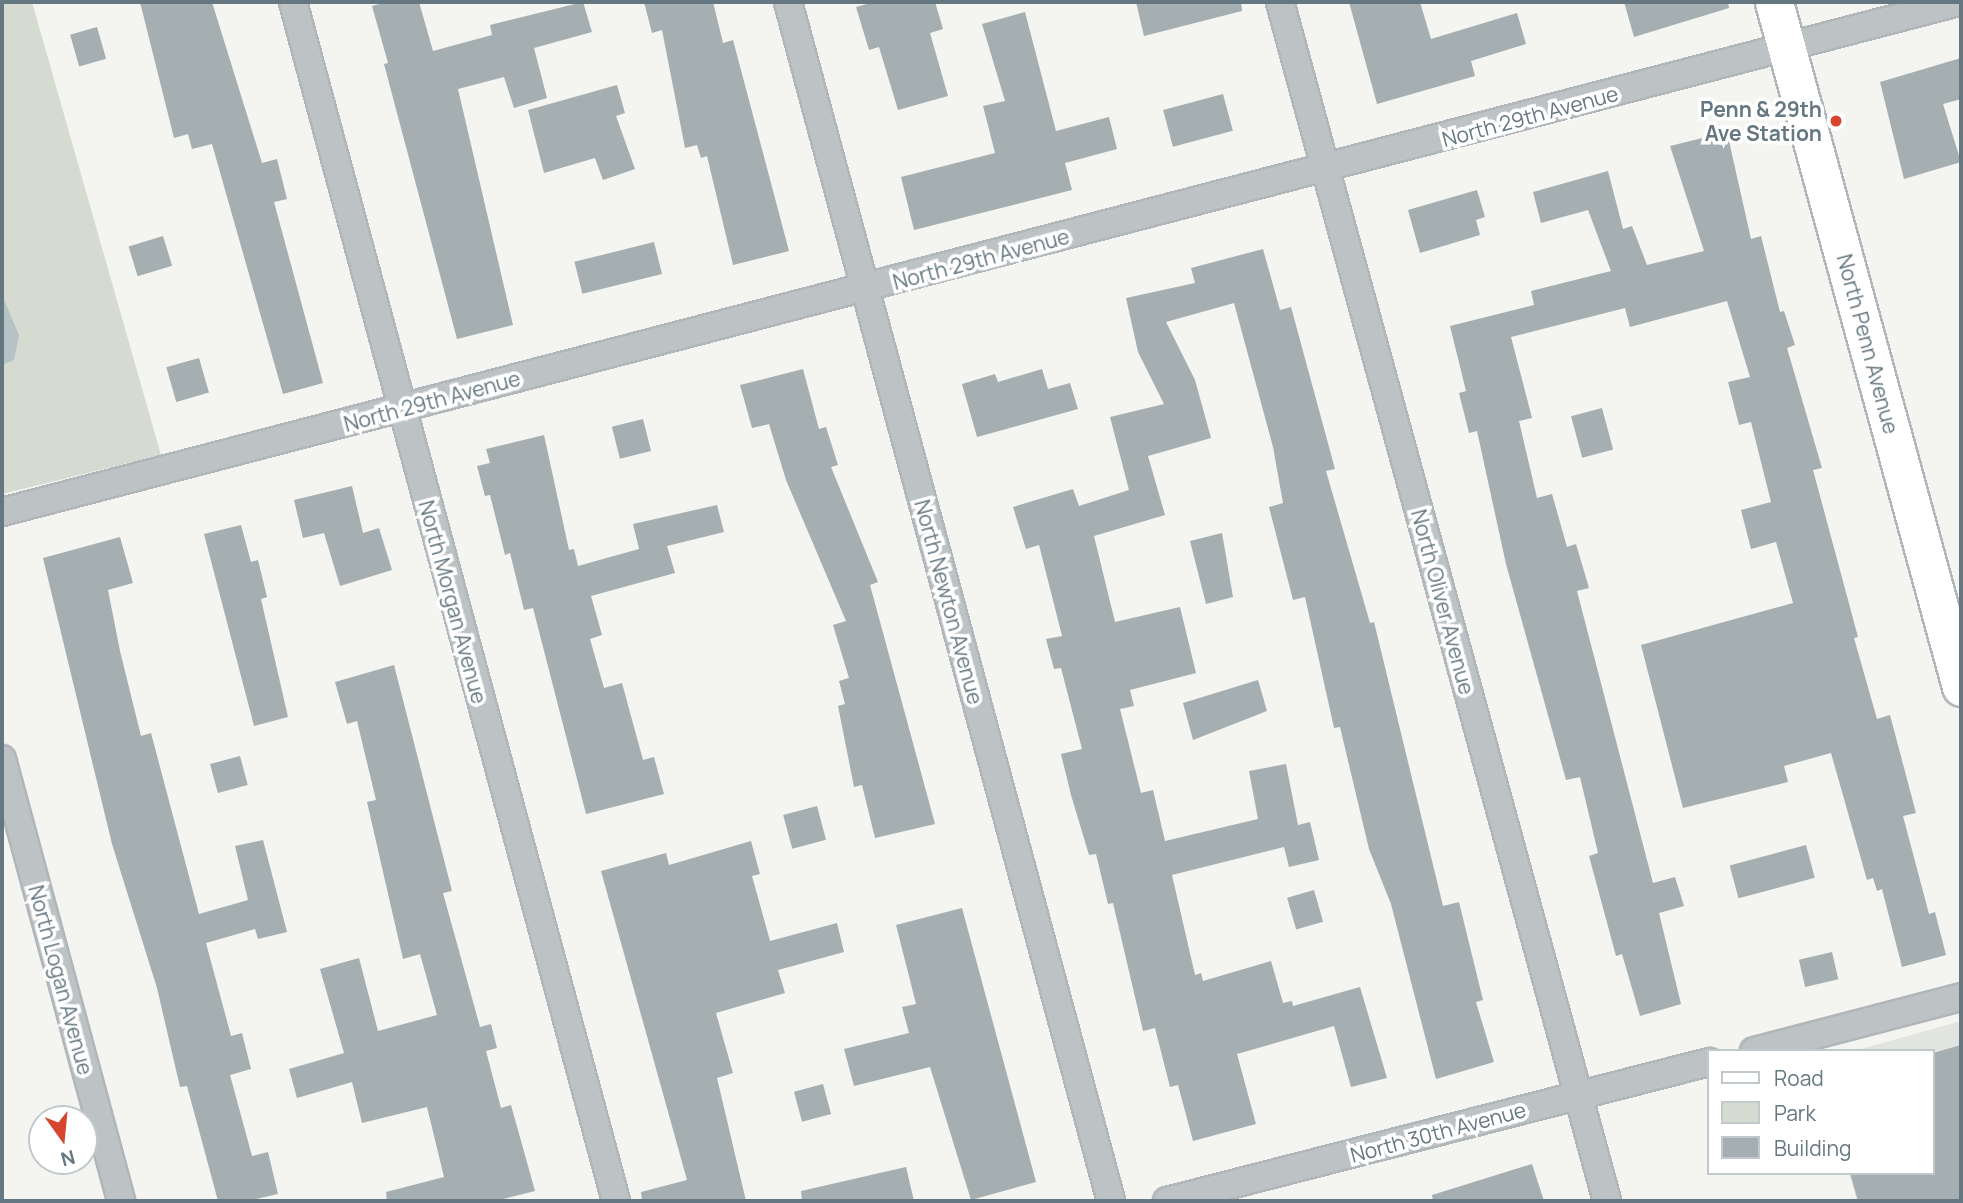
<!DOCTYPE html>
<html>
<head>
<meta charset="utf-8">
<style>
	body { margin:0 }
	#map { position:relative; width:1963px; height:1203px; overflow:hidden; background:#f4f4f1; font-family:Manrope,sans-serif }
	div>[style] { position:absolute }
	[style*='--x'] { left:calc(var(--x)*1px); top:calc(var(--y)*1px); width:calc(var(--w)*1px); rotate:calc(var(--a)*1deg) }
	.built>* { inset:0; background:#e2e4e2 }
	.green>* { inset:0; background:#d6dbd2 }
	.water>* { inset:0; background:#b6c3c6 }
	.building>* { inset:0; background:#a5aeb1; transform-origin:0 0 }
	.roads { filter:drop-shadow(2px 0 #b0b6b9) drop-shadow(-2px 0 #b0b6b9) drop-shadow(0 2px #b0b6b9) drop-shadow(0 -2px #b0b6b9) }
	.minor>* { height:26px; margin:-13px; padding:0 13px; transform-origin:13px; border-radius:13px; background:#bdc2c4 }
	.secondary>* { height:37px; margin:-18.5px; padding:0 18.5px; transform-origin:18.5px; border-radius:18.5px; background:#fff }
	.dots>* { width:19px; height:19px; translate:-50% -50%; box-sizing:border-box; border:4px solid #fff; border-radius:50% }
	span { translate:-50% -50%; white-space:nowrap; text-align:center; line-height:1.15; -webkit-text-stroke:7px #fff; paint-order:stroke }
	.poi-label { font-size:21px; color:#657780; font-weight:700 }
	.right { translate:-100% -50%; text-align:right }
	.street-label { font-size:21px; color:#657780 }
	.frame { position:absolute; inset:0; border:4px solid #657780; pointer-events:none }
	.legend { position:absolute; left:1707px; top:1049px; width:228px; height:126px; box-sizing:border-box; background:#fff; border:2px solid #c1c9cc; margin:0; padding:9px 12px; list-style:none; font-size:21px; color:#657780 }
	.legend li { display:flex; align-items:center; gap:14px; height:35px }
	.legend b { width:35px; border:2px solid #c1c9cc }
	.north { position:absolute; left:28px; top:1105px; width:70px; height:70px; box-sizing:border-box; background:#fff; border:2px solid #c1c9cc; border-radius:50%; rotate:165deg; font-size:19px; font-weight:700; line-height:28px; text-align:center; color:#657780 }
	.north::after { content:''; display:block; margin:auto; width:24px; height:32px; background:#d7452e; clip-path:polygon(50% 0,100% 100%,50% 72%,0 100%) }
</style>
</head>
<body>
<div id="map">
	<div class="built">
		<i style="clip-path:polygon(1961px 1021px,1961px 1201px,1857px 1201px,1849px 1173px,1933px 1173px,1933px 1051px,1854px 1051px)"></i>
	</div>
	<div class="green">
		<i style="clip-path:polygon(2px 2px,32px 2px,161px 455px,2px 494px)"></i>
	</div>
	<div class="water">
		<i style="clip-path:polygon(2px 295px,19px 335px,14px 360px,2px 365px)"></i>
	</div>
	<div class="building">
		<i style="clip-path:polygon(140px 2px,212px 2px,262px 163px,277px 159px,287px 199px,274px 202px,323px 383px,283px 394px,212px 144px,192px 149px,188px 134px,174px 138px)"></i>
		<i style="clip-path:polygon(387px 2px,419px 2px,433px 51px,492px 35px,490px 25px,583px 2px,592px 32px,534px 48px,547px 98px,514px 108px,504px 77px,458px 89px,513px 325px,457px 339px,384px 64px,388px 63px,372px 6px)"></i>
		<i style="clip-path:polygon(644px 2px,713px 2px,723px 43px,733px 40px,789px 251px,733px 265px,707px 156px,701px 158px,697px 145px,685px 148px,662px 30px,652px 33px)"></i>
		<i style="clip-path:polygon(874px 2px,935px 2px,943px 29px,930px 33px,948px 96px,898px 110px,879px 47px,869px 50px,856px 7px)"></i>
		<i style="clip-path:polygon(1136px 2px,1241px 2px,1242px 11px,1144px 36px)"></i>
		<i style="clip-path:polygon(1349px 2px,1420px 2px,1431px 39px,1517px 13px,1526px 44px,1471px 61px,1475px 76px,1377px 104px)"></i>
		<i style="clip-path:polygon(1624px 2px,1728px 2px,1729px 8px,1634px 37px)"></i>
		<i style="clip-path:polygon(1025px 12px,1056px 131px,1109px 117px,1117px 149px,1065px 163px,1072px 190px,914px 230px,901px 177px,995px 153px,983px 106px,1005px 101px,982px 24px)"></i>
		<i style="left:97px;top:27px;width:33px;height:28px;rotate:74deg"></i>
		<i style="clip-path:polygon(1961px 58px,1961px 99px,1943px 104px,1961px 162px,1904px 179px,1880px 82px)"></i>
		<i style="clip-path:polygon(617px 85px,625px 113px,616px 116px,635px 169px,603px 180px,595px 158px,544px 173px,528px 110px)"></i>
		<i style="left:1223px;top:94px;width:38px;height:62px;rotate:75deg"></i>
		<i style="clip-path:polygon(1727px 132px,1751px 239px,1761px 236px,1780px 312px,1784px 311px,1795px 345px,1787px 348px,1822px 468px,1813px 470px,1858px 637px,1854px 638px,1877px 719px,1890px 715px,1916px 813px,1903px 816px,1929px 914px,1935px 912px,1946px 955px,1902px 967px,1882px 889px,1877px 891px,1873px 878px,1867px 880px,1831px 753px,1784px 766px,1788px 782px,1683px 808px,1641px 645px,1793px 603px,1776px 542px,1751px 549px,1741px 510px,1771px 502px,1751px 422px,1739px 425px,1728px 382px,1750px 377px,1727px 301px,1630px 327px,1625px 308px,1511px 337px,1532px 418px,1519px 421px,1537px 498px,1552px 494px,1567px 547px,1576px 544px,1589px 588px,1577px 591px,1653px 883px,1675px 877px,1684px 906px,1659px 913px,1681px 1004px,1640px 1016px,1622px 954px,1616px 956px,1589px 856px,1598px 853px,1580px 777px,1566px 780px,1506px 564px,1477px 431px,1469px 433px,1459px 393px,1466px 391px,1450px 326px,1534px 305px,1531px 291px,1611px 271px,1588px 210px,1541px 223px,1533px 192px,1608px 171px,1623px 229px,1632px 226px,1647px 265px,1704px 251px,1670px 146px)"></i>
		<i style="clip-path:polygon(1477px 190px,1485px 217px,1476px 220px,1480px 235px,1420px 253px,1408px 210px)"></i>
		<i style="left:163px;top:236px;width:31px;height:36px;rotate:73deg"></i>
		<i style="left:654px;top:242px;width:33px;height:82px;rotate:76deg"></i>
		<i style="clip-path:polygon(1263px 249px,1280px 310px,1291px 307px,1335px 469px,1326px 471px,1370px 623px,1374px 622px,1443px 906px,1459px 902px,1483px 1000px,1476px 1002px,1494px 1062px,1436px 1079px,1391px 904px,1369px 849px,1340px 727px,1334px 728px,1305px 597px,1293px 600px,1269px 507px,1283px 503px,1273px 447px,1234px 303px,1166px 322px,1195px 380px,1211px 438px,1148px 456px,1165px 515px,1094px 536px,1115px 622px,1180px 607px,1196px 673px,1130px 690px,1134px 706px,1120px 709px,1141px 793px,1153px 790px,1165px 841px,1258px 819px,1249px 771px,1286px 764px,1298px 825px,1310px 822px,1319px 860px,1289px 867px,1284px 847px,1172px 875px,1195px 975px,1201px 973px,1203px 981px,1271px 961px,1283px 1003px,1292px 1001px,1293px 1006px,1360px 987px,1387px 1078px,1351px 1087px,1334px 1026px,1237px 1054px,1256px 1124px,1193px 1141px,1178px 1085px,1170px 1087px,1155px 1028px,1143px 1031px,1113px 903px,1108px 904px,1096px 854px,1089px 855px,1071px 795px,1061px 754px,1082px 749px,1061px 668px,1054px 669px,1046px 639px,1062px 636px,1039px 545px,1026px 549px,1013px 507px,1073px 489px,1079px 506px,1129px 490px,1110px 417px,1164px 404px,1138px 352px,1126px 298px,1195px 283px,1191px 268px)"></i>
		<i style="left:199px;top:358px;width:36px;height:34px;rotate:74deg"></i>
		<i style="clip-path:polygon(803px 369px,819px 429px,826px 427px,838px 465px,831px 467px,878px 582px,870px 585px,935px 824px,875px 838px,862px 785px,854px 787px,838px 706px,845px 704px,839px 681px,849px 678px,833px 625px,846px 621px,786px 480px,769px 424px,752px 428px,740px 385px)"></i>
		<i style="clip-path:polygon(1042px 369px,1048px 389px,1070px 383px,1078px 409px,977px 437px,962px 384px,995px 374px,998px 382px)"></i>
		<i style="left:1602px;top:408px;width:43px;height:32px;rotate:75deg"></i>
		<i style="left:643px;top:419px;width:33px;height:32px;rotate:76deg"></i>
		<i style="clip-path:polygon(544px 435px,569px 550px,574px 549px,578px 566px,639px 549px,633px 524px,717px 505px,724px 532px,667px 546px,675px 573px,591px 596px,602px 635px,590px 639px,604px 688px,622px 683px,643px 760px,654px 757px,664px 794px,586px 814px,533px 608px,524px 610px,510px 553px,505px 555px,490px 495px,485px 496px,477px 466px,490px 463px,486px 449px)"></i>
		<i style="clip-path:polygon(352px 486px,363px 533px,379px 528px,392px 570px,340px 586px,324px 533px,303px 538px,294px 500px)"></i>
		<i style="clip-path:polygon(241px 525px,251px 562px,258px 560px,267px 597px,261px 599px,288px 717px,254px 726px,204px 534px)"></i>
		<i style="clip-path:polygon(1222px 533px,1233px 597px,1206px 604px,1190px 541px)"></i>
		<i style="clip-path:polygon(120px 537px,133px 583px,108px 590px,120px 651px,141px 736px,151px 733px,199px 914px,248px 900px,235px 846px,263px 840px,287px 932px,258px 939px,255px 929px,206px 943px,231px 1036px,242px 1033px,251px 1069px,230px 1075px,252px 1156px,268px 1152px,278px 1194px,248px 1201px,218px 1201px,187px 1086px,180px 1087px,157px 988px,112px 844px,43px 558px)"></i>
		<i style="clip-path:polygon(394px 665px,452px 891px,443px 893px,480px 1027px,491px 1024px,497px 1048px,486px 1051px,501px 1108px,511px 1105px,535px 1191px,495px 1201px,387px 1201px,386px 1192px,444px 1177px,427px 1107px,362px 1123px,352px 1082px,297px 1098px,289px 1069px,344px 1053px,320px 969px,359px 958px,378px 1031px,437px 1015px,420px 954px,403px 959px,367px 802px,376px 800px,357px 721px,347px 724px,335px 682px)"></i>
		<i style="clip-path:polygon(1258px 680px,1267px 711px,1193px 740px,1183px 703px)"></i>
		<i style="left:240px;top:756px;width:30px;height:31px;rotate:75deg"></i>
		<i style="left:817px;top:806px;width:35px;height:35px;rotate:75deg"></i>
		<i style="clip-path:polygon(751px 841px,760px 874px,752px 876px,770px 941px,837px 923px,844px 952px,778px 970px,785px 993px,716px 1013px,733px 1073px,717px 1078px,746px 1201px,642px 1201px,641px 1192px,687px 1180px,601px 871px,666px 853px,669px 865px)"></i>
		<i style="left:1806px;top:845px;width:34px;height:79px;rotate:75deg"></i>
		<i style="left:1314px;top:890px;width:33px;height:28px;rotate:74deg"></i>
		<i style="clip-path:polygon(962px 908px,1036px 1182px,971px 1200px,930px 1067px,854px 1086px,844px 1049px,909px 1033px,902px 1007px,916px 1004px,896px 925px)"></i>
		<i style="left:1832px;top:952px;width:28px;height:34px;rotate:77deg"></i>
		<i style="clip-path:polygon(1961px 1045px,1961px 1201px,1858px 1201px,1850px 1173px,1933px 1173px,1933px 1053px)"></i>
		<i style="left:823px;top:1084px;width:31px;height:30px;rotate:75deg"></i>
		<i style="clip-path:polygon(1532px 1164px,1544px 1201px,1433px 1201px,1432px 1195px)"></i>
		<i style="clip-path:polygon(906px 1167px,914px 1201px,802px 1201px,801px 1191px)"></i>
	</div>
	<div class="roads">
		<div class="minor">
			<i style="--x:293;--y:2;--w:1242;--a:74.92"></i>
			<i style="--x:788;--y:2;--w:1242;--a:74.92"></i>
			<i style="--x:1280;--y:2;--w:1243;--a:74.74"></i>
			<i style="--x:2;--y:512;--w:2022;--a:-14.61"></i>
			<i style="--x:2;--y:759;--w:458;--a:74.9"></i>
			<i style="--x:1754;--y:1051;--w:214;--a:-14.6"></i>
			<i style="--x:1167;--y:1201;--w:560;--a:-14.38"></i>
		</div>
		<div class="secondary">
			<i style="--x:1774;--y:2;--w:710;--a:74.73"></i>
		</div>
	</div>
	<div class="dots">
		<i style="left:1836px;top:121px;background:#d7452e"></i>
	</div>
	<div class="poi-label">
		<span class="right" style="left:1822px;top:121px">Penn &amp; 29th<br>Ave Station</span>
	</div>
	<div class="street-label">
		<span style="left:1530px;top:116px;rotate:-15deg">North 29th Avenue</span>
		<span style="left:981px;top:259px;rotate:-15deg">North 29th Avenue</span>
		<span style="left:1868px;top:344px;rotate:75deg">North Penn Avenue</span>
		<span style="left:432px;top:401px;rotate:-15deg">North 29th Avenue</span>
		<span style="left:453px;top:602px;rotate:75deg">North Morgan Avenue</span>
		<span style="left:949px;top:602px;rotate:75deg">North Newton Avenue</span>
		<span style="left:1443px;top:602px;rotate:75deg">North Oliver Avenue</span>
		<span style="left:61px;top:980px;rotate:75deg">North Logan Avenue</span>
		<span style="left:1438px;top:1132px;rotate:-15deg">North 30th Avenue</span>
	</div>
	<div class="frame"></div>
	<ul class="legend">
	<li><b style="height:9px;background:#fff"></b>Road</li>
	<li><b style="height:19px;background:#d6dbd2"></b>Park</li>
	<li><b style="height:19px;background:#a5aeb1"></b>Building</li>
	</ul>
	<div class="north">N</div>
</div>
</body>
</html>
